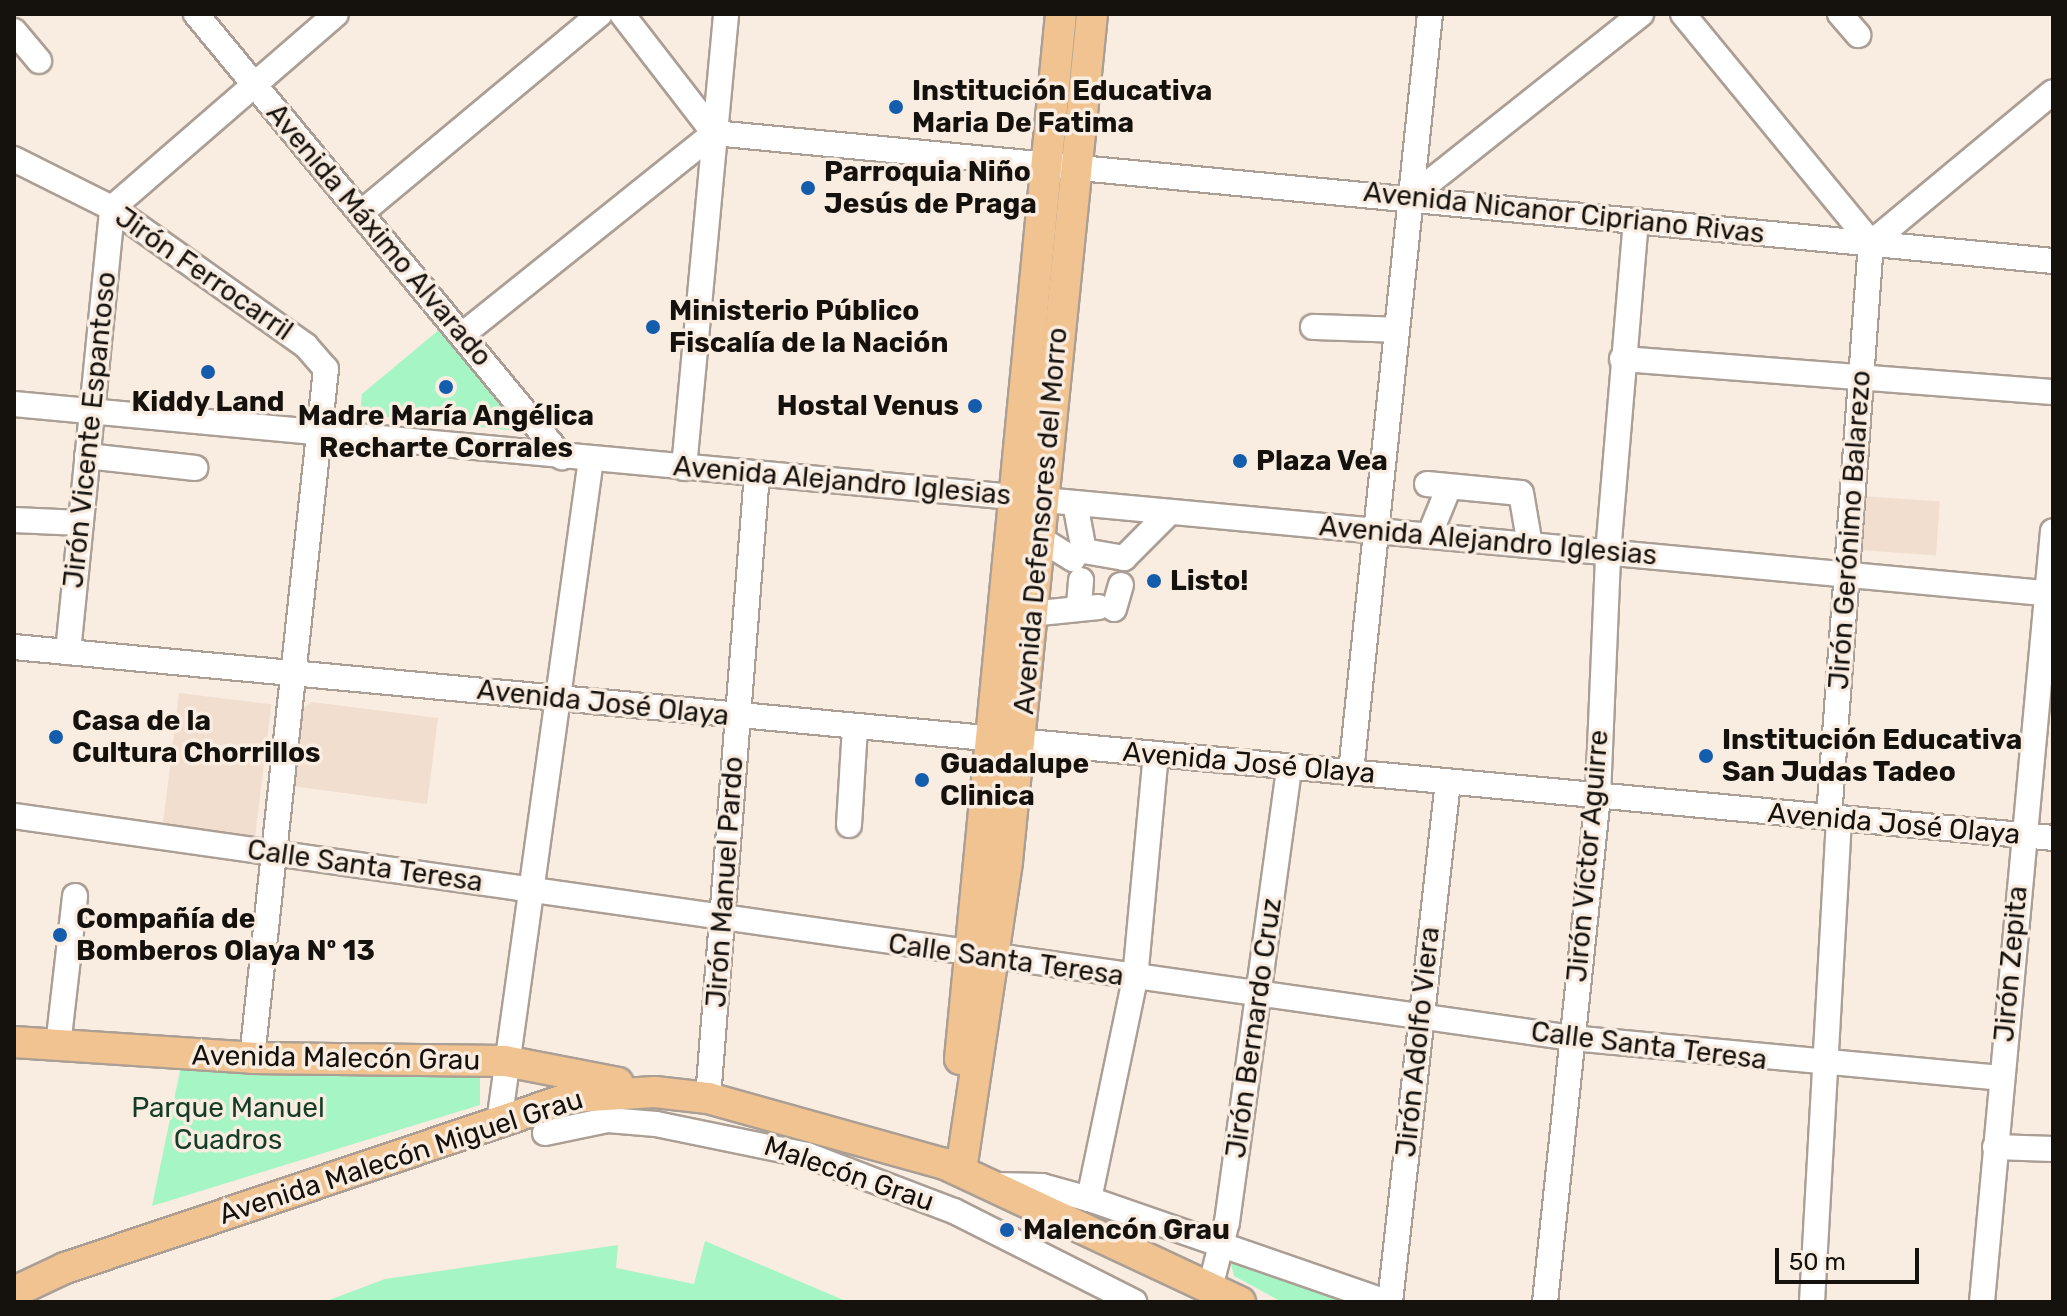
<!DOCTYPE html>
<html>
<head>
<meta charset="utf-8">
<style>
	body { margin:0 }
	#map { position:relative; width:2067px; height:1316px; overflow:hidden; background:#f9ece1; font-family:Rubik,sans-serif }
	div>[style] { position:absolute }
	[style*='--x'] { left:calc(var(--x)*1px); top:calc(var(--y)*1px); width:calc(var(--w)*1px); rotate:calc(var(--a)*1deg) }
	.built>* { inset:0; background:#f1dece; transform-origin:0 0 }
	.green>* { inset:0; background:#a6f5c5 }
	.roads { filter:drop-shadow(2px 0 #ab9f95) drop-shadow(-2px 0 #ab9f95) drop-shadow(0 2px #ab9f95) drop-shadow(0 -2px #ab9f95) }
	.minor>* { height:24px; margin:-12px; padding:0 12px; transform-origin:12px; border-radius:12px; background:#fff }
	.major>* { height:30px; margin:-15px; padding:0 15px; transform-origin:15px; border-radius:15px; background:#f1c390 }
	.dots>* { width:22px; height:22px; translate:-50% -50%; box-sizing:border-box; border:4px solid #f9ece1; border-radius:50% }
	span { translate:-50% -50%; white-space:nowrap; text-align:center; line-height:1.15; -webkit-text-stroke:7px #f9ece1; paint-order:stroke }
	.poi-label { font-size:28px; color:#15110d; font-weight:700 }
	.left { translate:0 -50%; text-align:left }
	.right { translate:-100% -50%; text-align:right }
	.street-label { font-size:28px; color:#15110d }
	.park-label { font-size:28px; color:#143d27 }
	.frame { position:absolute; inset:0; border:16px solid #15110d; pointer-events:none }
	.scale { position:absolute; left:1775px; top:1248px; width:144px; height:36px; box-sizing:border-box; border:4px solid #15110d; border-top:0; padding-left:10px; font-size:24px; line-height:28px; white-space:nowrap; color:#15110d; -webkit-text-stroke:6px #f9ece1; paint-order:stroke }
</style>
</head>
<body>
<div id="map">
	<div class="built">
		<i style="left:1860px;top:496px;width:80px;height:54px;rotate:4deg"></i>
		<i style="left:179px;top:693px;width:93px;height:137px;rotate:7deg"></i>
		<i style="clip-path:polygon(312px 702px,438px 718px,427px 804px,292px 786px,302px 709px)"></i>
	</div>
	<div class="green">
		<i style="clip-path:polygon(446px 324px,527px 432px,360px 414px,362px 394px)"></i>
		<i style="clip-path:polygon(181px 1066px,480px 1077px,480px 1105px,152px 1206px)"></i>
		<i style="clip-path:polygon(705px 1241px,848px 1302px,324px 1302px,385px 1279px,618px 1245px,616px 1268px,694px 1284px)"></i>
		<i style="clip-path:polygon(1230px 1260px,1368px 1302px,1282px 1302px,1234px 1276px)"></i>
	</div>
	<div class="roads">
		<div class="minor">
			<i style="--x:196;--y:14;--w:575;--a:50.44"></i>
			<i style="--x:622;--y:14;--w:150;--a:52.3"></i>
			<i style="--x:714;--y:133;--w:1345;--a:5.46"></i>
			<i style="--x:1683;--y:14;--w:296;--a:50.6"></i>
			<i style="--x:1840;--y:14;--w:28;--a:49"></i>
			<i style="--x:14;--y:31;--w:39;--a:50"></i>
			<i style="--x:14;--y:159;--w:110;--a:26.6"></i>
			<i style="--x:112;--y:208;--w:238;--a:35.4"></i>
			<i style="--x:306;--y:346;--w:30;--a:49"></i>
			<i style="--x:326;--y:369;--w:693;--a:96.13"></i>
			<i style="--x:1411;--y:197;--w:294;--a:-38.5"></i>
			<i style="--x:361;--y:213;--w:311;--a:-39.8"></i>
			<i style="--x:1871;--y:243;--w:236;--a:-39.7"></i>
			<i style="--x:1313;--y:327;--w:84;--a:2"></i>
			<i style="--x:462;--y:335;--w:323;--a:-38.7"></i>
			<i style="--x:1622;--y:359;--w:432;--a:4.4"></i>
			<i style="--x:14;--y:404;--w:2048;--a:5.32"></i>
			<i style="--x:87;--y:456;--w:109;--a:6.3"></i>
			<i style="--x:684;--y:468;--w:456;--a:-84.7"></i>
			<i style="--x:1427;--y:484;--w:94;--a:5.5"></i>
			<i style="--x:1521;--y:493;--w:53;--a:80.2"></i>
			<i style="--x:1075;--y:503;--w:49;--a:79.4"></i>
			<i style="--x:1084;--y:551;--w:41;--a:9.9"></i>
			<i style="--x:1124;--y:558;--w:65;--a:-45"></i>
			<i style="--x:14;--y:520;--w:67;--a:2.6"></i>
			<i style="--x:1429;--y:536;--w:53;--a:-67.8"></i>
			<i style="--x:1039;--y:538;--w:40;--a:32"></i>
			<i style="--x:1079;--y:604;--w:24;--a:-85"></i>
			<i style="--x:1114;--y:609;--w:25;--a:-74"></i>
			<i style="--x:1030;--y:614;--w:69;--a:-5.8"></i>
			<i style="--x:14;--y:647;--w:2048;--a:5.35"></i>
			<i style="--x:68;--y:652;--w:446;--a:-84.3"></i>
			<i style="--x:112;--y:208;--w:296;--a:-40.9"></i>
			<i style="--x:1351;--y:772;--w:762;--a:-84.05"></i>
			<i style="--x:14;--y:816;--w:1573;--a:8.11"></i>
			<i style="--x:1571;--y:1038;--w:433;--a:5.3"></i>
			<i style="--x:1829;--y:817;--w:576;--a:-85.82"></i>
			<i style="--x:849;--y:825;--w:98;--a:-86.5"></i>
			<i style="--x:58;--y:1046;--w:151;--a:-83.5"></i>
			<i style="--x:708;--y:1098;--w:626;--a:-85.51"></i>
			<i style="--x:499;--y:1123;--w:670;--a:-82.11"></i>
			<i style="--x:545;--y:1133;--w:64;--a:-11.7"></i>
			<i style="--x:608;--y:1120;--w:48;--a:4.8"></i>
			<i style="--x:656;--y:1124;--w:154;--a:11.6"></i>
			<i style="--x:807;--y:1155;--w:157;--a:20.9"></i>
			<i style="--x:954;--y:1211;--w:202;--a:26.8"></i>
			<i style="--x:1995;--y:1147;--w:58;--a:2"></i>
			<i style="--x:995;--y:1185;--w:47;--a:1.2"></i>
			<i style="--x:1042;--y:1186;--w:49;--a:15.5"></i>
			<i style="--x:1089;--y:1199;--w:314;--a:19.1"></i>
			<i style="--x:1089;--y:1199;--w:225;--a:-78.2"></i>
			<i style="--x:1135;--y:979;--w:226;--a:-84.7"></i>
			<i style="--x:1210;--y:1288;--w:68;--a:-75.6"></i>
			<i style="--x:1227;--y:1222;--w:459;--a:-82.2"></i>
			<i style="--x:1390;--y:1302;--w:523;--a:-83.64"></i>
			<i style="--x:1545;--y:1302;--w:509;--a:-84.02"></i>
			<i style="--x:1598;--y:796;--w:243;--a:-87.6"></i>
			<i style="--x:1608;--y:553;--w:334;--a:-85.2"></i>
			<i style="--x:1812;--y:1302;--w:485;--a:-86.8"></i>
			<i style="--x:1982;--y:1302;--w:774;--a:-84.74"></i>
		</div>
		<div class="major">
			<i style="--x:14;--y:1042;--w:239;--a:3.8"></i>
			<i style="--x:252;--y:1058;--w:253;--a:0.7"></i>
			<i style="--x:505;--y:1061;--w:115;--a:11"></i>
			<i style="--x:960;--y:1059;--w:1050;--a:-84.48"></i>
			<i style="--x:961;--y:1170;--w:312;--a:-81.5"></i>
			<i style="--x:1007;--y:861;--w:851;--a:-84.27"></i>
			<i style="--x:14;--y:1292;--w:56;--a:-25.2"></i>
			<i style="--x:65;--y:1268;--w:536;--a:-18.6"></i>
			<i style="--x:573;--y:1097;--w:82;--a:-3.5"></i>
			<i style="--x:655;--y:1092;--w:53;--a:6.5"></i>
			<i style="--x:708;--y:1098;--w:246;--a:15.6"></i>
			<i style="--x:945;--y:1164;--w:326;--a:25.1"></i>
		</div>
	</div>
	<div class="dots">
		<i style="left:896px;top:107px;background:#145cac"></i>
		<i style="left:808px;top:188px;background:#145cac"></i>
		<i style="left:653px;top:327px;background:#145cac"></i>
		<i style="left:208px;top:372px;background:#145cac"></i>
		<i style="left:446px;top:387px;background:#145cac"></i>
		<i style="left:975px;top:406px;background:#145cac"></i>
		<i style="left:1240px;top:461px;background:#145cac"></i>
		<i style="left:1154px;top:581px;background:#145cac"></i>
		<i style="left:56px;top:737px;background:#145cac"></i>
		<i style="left:1706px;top:756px;background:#145cac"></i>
		<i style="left:922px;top:780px;background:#145cac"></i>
		<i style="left:60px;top:935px;background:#145cac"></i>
		<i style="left:1007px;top:1230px;background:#145cac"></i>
	</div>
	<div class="poi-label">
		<span class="left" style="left:912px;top:107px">Institución Educativa<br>Maria De Fatima</span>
		<span class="left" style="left:824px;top:188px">Parroquia Niño<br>Jesús de Praga</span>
		<span class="left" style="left:669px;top:327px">Ministerio Público<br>Fiscalía de la Nación</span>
		<span style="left:208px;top:402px">Kiddy Land</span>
		<span class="right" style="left:959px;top:406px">Hostal Venus</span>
		<span style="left:446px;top:432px">Madre María Angélica<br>Recharte Corrales</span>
		<span class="left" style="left:1256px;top:461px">Plaza Vea</span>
		<span class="left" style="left:1170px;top:581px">Listo!</span>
		<span class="left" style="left:72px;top:737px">Casa de la<br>Cultura Chorrillos</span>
		<span class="left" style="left:1722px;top:756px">Institución Educativa<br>San Judas Tadeo</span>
		<span class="left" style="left:940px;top:780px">Guadalupe<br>Clinica</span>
		<span class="left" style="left:76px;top:935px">Compañía de<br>Bomberos Olaya Nº 13</span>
		<span class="left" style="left:1023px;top:1230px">Malencón Grau</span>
	</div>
	<div class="street-label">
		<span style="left:1564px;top:213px;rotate:6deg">Avenida Nicanor Cipriano Rivas</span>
		<span style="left:379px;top:235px;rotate:50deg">Avenida Máximo Alvarado</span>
		<span style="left:204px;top:274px;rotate:35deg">Jirón Ferrocarril</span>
		<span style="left:90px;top:430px;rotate:-84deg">Jirón Vicente Espantoso</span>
		<span style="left:842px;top:481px;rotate:5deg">Avenida Alejandro Iglesias</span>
		<span style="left:1041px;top:521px;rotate:-85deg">Avenida Defensores del Morro</span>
		<span style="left:1850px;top:530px;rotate:-86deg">Jirón Gerónimo Balarezo</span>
		<span style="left:1488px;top:541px;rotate:5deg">Avenida Alejandro Iglesias</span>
		<span style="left:603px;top:703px;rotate:6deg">Avenida José Olaya</span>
		<span style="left:1249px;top:763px;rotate:5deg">Avenida José Olaya</span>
		<span style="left:1894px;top:824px;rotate:5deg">Avenida José Olaya</span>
		<span style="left:1588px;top:856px;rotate:-85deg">Jirón Víctor Aguirre</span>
		<span style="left:365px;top:866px;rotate:8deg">Calle Santa Teresa</span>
		<span style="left:725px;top:882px;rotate:-86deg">Jirón Manuel Pardo</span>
		<span style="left:1006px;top:960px;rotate:8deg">Calle Santa Teresa</span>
		<span style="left:2011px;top:964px;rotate:-85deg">Jirón Zepita</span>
		<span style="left:1254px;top:1028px;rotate:-82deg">Jirón Bernardo Cruz</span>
		<span style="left:1418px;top:1042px;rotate:-84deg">Jirón Adolfo Viera</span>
		<span style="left:1649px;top:1046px;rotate:7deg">Calle Santa Teresa</span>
		<span style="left:336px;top:1058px;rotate:1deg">Avenida Malecón Grau</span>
		<span style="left:401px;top:1157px;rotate:-18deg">Avenida Malecón Miguel Grau</span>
		<span style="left:849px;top:1174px;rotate:19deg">Malecón Grau</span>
	</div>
	<div class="park-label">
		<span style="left:228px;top:1124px">Parque Manuel<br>Cuadros</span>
	</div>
	<div class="frame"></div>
	<div class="scale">50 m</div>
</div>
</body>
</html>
